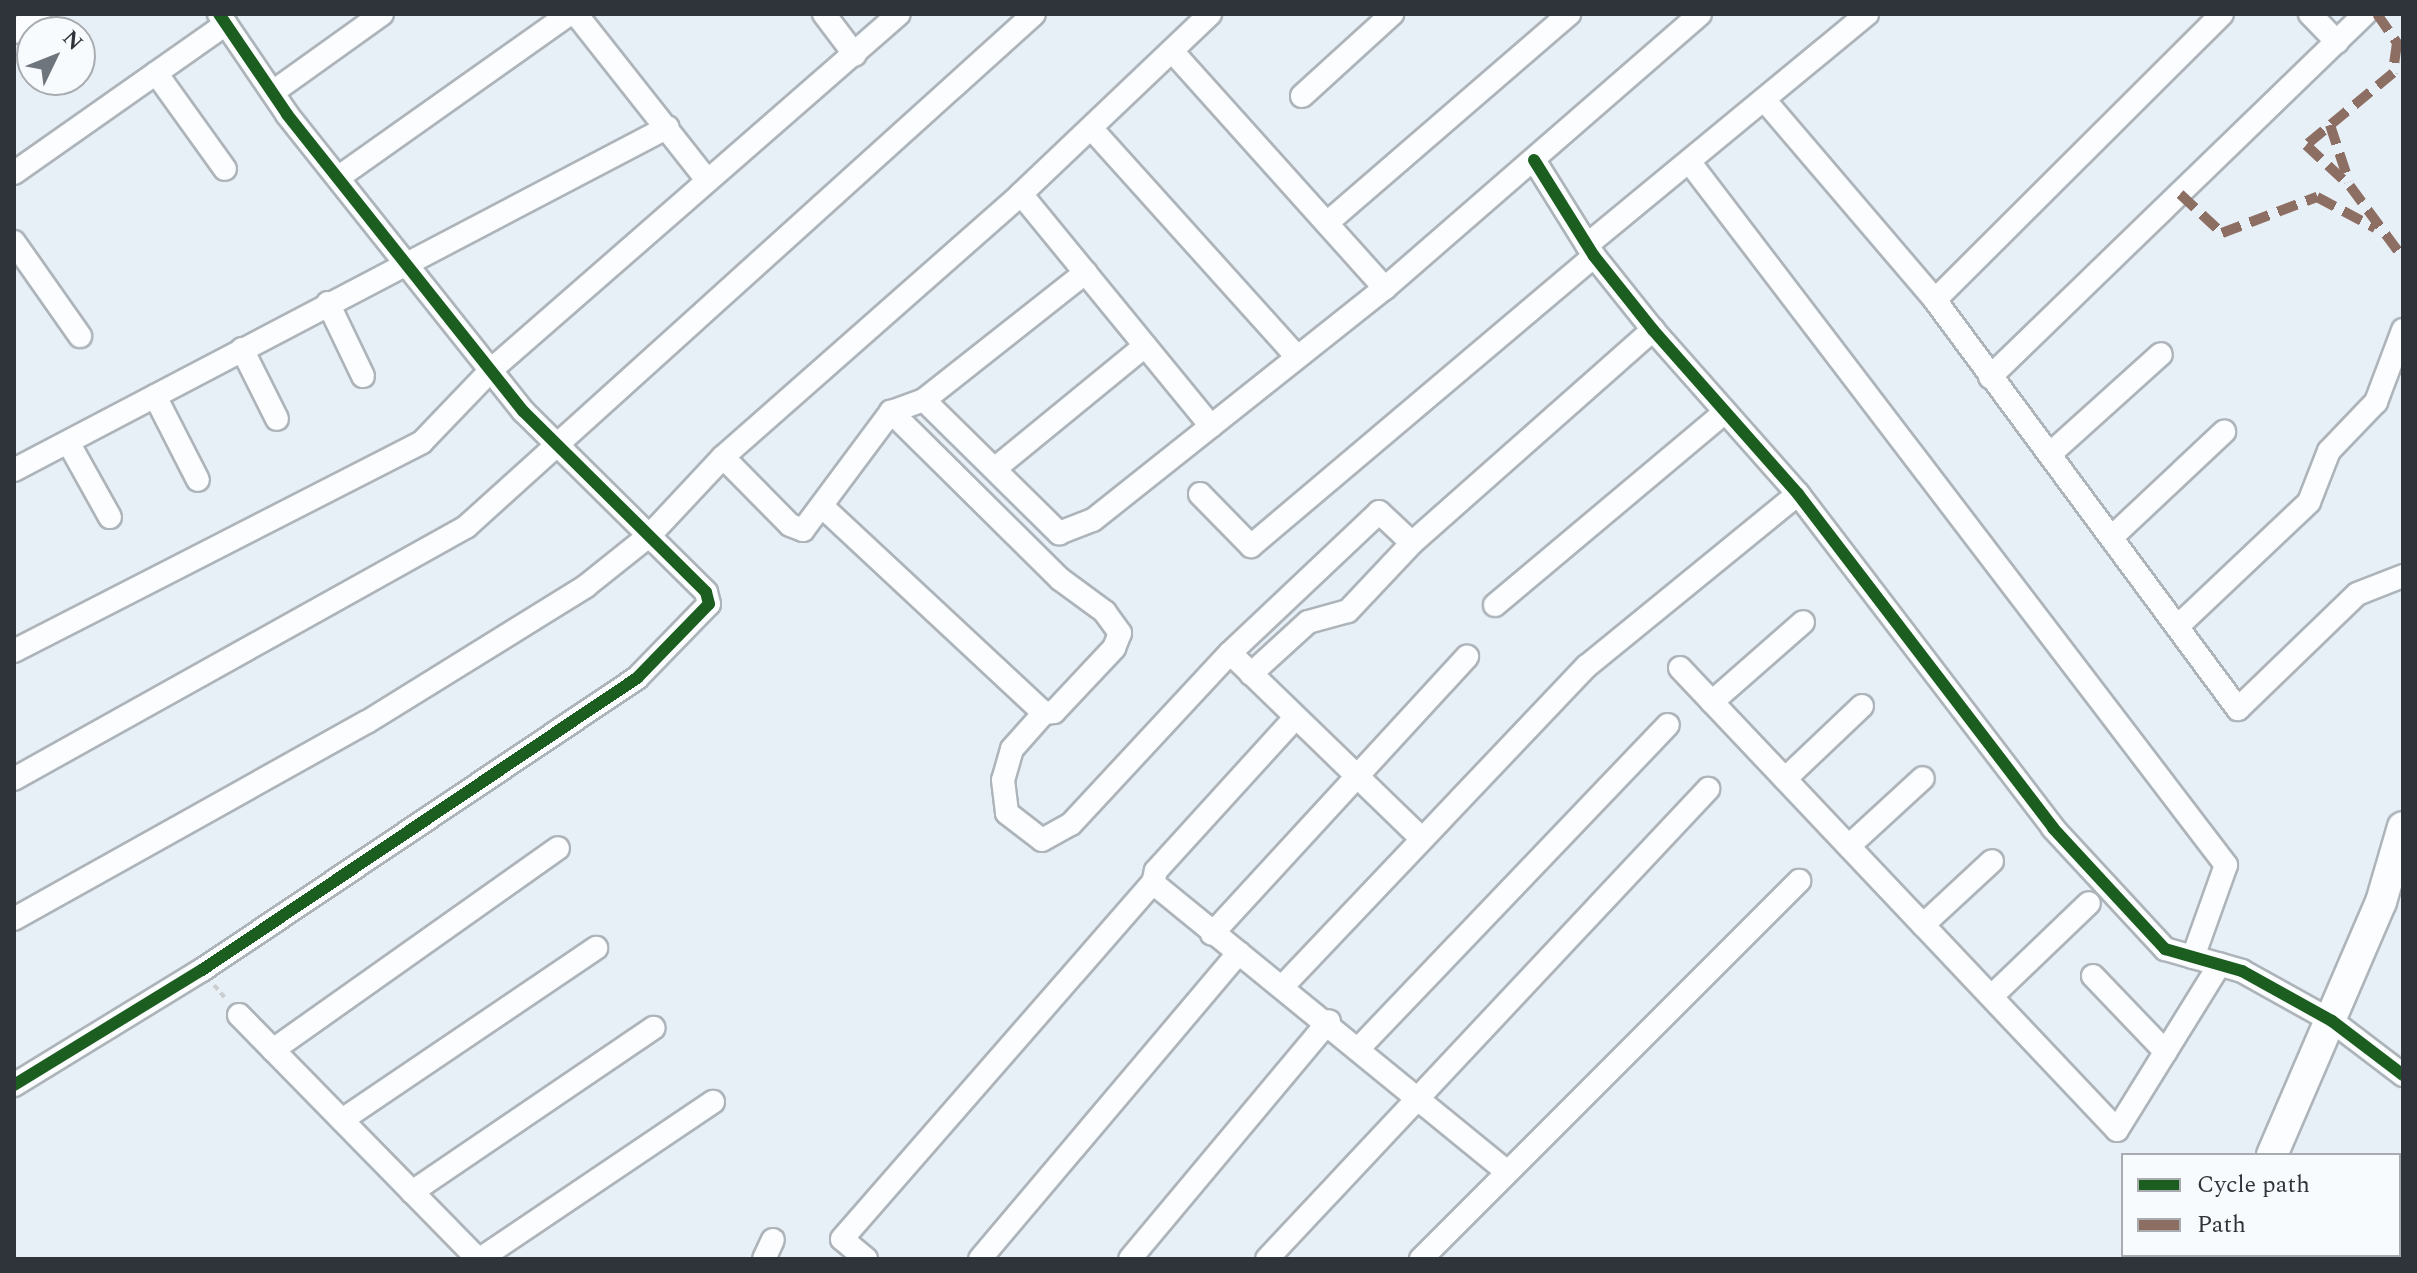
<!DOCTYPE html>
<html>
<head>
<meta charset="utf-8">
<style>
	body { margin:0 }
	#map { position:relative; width:2417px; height:1273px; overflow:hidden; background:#e7eff7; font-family:Spectral,serif }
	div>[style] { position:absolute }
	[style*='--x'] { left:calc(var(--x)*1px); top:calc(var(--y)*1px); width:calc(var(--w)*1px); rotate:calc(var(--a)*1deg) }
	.path>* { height:4px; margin-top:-2px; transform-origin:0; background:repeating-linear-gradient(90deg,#caced1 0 6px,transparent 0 10px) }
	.roads { filter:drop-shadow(2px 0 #adb4ba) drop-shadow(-2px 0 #adb4ba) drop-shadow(0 2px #adb4ba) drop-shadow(0 -2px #adb4ba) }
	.street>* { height:22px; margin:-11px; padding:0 11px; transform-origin:11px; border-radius:11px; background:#fbfdfe }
	.secondary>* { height:30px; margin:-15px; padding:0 15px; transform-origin:15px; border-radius:15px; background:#fbfdfe }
	.quiet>* { height:10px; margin-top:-5px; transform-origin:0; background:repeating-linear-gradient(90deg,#8d6e63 0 20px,transparent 0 30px) }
	.cycleway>* { height:12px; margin:-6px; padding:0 6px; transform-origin:6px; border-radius:6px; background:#1b5e20 }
	span { translate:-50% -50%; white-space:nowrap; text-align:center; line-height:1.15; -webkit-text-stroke:6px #f8fbfe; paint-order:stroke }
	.frame { position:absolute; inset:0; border:16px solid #2f343a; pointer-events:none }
	.legend { position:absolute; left:2121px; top:1153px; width:280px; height:104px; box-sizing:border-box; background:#f8fbfe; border:2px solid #a8abb0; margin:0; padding:10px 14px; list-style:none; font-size:24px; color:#2f343a }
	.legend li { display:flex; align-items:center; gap:16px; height:40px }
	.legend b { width:40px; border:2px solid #a8abb0 }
	.north { position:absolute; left:16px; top:16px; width:80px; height:80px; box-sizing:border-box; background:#f8fbfe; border:2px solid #a8abb0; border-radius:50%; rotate:47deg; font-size:22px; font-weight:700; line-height:32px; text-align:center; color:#2f343a }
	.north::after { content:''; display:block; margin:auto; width:28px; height:36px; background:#6f757c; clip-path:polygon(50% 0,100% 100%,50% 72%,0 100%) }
</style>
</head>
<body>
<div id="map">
	<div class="path">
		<i style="--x:214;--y:985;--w:18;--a:49"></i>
	</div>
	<div class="roads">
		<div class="street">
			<i style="--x:576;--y:14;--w:211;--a:51.7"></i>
			<i style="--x:824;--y:14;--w:51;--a:52.9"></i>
			<i style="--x:2310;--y:14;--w:39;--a:46"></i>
			<i style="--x:14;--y:32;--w:31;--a:-36"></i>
			<i style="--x:1172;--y:51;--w:319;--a:48.1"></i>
			<i style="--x:156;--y:73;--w:118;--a:54.3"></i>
			<i style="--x:273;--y:92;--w:134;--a:-35.6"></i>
			<i style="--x:1302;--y:96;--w:122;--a:-42.3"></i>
			<i style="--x:1767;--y:103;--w:259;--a:49.5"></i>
			<i style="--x:1935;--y:300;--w:509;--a:53.47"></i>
			<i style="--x:2238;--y:709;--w:165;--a:-44"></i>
			<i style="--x:2357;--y:594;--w:49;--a:-21.4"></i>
			<i style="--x:1091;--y:128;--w:308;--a:48"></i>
			<i style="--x:1534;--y:160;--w:113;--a:58"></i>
			<i style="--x:1594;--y:256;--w:95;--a:51.4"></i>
			<i style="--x:1653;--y:330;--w:219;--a:48.5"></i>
			<i style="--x:1798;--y:494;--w:420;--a:52.6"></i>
			<i style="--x:2053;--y:828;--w:165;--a:47.2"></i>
			<i style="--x:2165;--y:949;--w:80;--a:15.9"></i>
			<i style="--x:2242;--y:971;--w:103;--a:29.1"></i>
			<i style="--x:2332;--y:1021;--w:89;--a:37.3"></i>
			<i style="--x:1691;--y:164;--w:882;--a:52.65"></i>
			<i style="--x:2226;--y:865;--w:98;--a:109.7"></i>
			<i style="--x:14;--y:173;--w:259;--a:-35.1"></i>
			<i style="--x:339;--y:177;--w:282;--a:-35.3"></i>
			<i style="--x:1021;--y:194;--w:300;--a:50.7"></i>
			<i style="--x:1327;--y:223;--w:320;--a:-40.8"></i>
			<i style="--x:14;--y:242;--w:115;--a:54.9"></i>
			<i style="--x:1587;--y:245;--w:363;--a:-39.5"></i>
			<i style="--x:1935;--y:300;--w:405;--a:-44.9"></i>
			<i style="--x:328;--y:303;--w:81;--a:64.4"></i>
			<i style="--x:242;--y:349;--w:78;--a:63.4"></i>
			<i style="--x:1990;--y:377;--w:522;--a:-44.07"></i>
			<i style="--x:155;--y:396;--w:94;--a:62.9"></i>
			<i style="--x:924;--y:400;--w:190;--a:44.6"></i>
			<i style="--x:1059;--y:533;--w:36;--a:-21"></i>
			<i style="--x:1093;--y:520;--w:373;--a:-38.5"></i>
			<i style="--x:1385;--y:288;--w:417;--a:-41"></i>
			<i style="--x:68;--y:442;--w:86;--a:60.8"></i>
			<i style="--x:2050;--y:454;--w:149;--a:-42"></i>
			<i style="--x:723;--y:457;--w:95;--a:45.4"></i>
			<i style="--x:790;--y:525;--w:14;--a:21"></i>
			<i style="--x:803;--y:530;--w:147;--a:-53.3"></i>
			<i style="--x:891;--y:412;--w:35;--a:-20"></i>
			<i style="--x:924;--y:400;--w:206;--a:-38.3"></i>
			<i style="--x:997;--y:467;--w:191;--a:-39.3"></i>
			<i style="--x:14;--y:470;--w:738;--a:-27.68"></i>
			<i style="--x:1200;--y:494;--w:73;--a:45.6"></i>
			<i style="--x:1251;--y:546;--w:449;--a:-40.2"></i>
			<i style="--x:825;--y:509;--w:299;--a:43"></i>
			<i style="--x:1044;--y:713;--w:10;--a:-6"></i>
			<i style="--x:1054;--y:712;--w:88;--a:-46.8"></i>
			<i style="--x:1114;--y:648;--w:16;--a:-68"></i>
			<i style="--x:1120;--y:633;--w:26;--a:-126"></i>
			<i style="--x:1105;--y:612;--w:56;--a:-143.7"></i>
			<i style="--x:1060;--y:579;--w:238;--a:-135.3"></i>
			<i style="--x:2112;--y:537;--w:154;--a:-43.2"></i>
			<i style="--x:1495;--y:605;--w:300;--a:-40"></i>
			<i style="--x:2177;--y:627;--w:182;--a:-43.4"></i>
			<i style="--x:2309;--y:502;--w:55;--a:-68.6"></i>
			<i style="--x:2329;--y:451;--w:68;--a:-46.2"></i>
			<i style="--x:2376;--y:402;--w:77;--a:-69.4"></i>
			<i style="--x:14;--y:651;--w:458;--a:-27.1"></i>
			<i style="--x:422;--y:442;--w:100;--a:-46.2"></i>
			<i style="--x:491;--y:370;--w:541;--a:-41.11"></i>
			<i style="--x:1680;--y:668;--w:636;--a:46.59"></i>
			<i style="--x:2117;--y:1130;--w:195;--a:-58.2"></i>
			<i style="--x:1251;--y:674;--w:77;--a:-42.4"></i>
			<i style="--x:1308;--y:622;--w:41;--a:-15.4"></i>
			<i style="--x:1348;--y:611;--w:93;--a:-46.7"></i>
			<i style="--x:1712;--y:702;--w:121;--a:-41.3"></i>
			<i style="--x:1044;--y:713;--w:48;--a:131.6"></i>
			<i style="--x:1012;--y:749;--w:32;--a:106"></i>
			<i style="--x:1003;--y:780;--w:33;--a:83"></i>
			<i style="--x:1007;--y:813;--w:44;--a:37.6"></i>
			<i style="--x:1042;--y:840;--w:33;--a:-29"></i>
			<i style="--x:1071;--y:824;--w:233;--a:-47.1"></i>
			<i style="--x:1295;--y:718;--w:207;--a:132.3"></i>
			<i style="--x:1156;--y:871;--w:12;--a:104"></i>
			<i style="--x:1153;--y:883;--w:456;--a:39.2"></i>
			<i style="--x:14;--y:779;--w:518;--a:-29.14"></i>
			<i style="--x:466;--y:527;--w:765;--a:-42.09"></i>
			<i style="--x:1785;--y:779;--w:106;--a:-43.5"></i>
			<i style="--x:1422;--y:839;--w:267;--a:-135.9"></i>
			<i style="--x:1230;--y:653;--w:205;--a:-43.4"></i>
			<i style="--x:1379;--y:512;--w:45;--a:43.2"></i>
			<i style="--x:1412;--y:543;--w:322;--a:-41.5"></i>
			<i style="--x:1849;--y:846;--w:100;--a:-42.6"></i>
			<i style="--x:14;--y:919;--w:404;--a:-29.2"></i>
			<i style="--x:367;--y:722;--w:258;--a:-31.8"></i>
			<i style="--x:586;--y:586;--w:82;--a:-38.6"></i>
			<i style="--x:650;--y:535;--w:107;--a:-46.9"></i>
			<i style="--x:723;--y:457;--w:397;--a:-41.4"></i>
			<i style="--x:1021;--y:194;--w:261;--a:-43.6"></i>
			<i style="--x:1923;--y:925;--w:94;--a:-42.8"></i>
			<i style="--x:1212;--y:934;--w:377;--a:-47.4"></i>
			<i style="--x:2093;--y:976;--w:105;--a:46.2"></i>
			<i style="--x:1284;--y:985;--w:440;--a:-46.5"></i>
			<i style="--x:1587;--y:666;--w:272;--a:-39.2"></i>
			<i style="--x:1992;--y:996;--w:134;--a:-43.8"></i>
			<i style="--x:239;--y:1015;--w:342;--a:45.6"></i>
			<i style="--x:1361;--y:1046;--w:444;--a:-46.3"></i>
			<i style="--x:273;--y:1050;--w:349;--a:-35.3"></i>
			<i style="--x:14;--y:1085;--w:220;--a:-31.5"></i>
			<i style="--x:202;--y:970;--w:524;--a:-33.87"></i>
			<i style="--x:637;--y:678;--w:103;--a:-45.8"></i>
			<i style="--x:709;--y:604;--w:12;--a:-104"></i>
			<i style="--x:706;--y:592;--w:257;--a:-135.3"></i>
			<i style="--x:523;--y:411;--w:379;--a:-128.5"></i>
			<i style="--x:287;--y:114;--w:121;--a:-124.2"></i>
			<i style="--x:342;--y:1120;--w:307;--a:-34.1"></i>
			<i style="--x:412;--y:1192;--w:292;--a:-34.2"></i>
			<i style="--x:2228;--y:1255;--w:5;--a:53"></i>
			<i style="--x:2357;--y:1255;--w:6;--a:45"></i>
			<i style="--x:480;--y:1259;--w:281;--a:-34"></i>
			<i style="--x:764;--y:1259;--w:21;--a:-65"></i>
			<i style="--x:866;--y:1259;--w:31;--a:-140"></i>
			<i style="--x:842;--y:1239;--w:473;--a:-48.9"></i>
			<i style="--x:980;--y:1259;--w:401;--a:-49.8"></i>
			<i style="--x:1130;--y:1259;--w:310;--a:-50.1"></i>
			<i style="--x:1267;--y:1259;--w:645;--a:-46.82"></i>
			<i style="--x:1421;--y:1259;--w:535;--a:-45"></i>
		</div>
		<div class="secondary">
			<i style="--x:2272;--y:1155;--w:275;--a:-66.7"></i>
			<i style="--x:2381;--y:902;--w:78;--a:-73.7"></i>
			<i style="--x:2205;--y:1259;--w:6;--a:-45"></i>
		</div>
	</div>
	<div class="quiet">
		<i style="--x:2377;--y:14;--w:44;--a:55.2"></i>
		<i style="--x:2397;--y:43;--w:30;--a:98"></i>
		<i style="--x:2393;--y:73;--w:113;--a:140.4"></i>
		<i style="--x:2306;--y:145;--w:60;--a:43"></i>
		<i style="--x:2350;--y:186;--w:89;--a:53.6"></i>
		<i style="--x:2330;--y:125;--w:60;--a:71.6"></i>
		<i style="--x:2180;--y:194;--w:57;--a:42.9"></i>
		<i style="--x:2222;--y:233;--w:102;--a:-20.8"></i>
		<i style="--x:2317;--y:197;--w:66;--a:28.1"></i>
	</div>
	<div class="cycleway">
		<i style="--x:1534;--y:160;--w:113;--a:58"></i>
		<i style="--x:1594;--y:256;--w:95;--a:51.4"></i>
		<i style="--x:1653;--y:330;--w:219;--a:48.5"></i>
		<i style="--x:1798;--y:494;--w:420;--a:52.6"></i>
		<i style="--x:2053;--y:828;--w:165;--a:47.2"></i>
		<i style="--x:2165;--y:949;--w:80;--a:15.9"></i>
		<i style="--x:2242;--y:971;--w:103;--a:29.1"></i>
		<i style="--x:2332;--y:1021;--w:89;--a:37.3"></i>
		<i style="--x:14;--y:1085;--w:220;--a:-31.5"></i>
		<i style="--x:202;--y:970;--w:524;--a:-33.87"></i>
		<i style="--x:637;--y:678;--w:103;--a:-45.8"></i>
		<i style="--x:709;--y:604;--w:12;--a:-104"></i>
		<i style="--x:706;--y:592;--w:257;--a:-135.3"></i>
		<i style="--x:523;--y:411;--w:379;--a:-128.5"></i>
		<i style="--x:287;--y:114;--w:121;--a:-124.2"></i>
	</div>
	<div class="frame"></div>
	<ul class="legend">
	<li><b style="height:10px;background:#1b5e20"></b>Cycle path</li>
	<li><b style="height:10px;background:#8d6e63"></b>Path</li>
	</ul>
	<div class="north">N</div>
</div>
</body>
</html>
